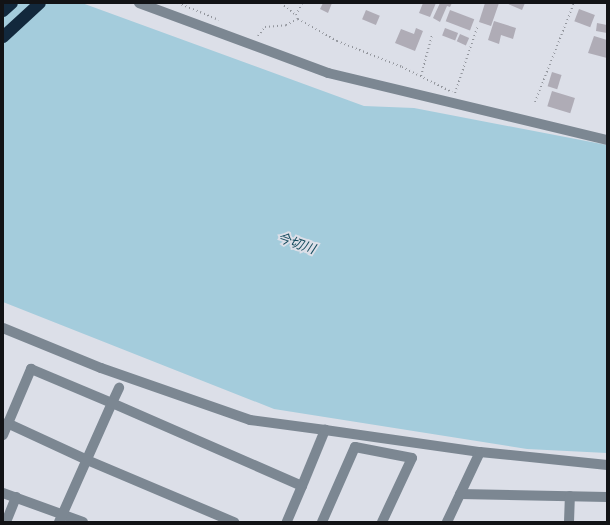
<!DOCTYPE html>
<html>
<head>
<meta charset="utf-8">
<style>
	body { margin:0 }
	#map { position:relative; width:610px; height:525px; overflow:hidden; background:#dcdfe8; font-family:"Nunito Sans","Noto Sans JP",sans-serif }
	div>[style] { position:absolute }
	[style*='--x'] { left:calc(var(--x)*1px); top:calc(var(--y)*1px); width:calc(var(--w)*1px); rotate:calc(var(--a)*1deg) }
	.water>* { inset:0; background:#a4ccdc }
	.building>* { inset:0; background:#afacb6; transform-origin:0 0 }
	.path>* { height:2px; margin-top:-1px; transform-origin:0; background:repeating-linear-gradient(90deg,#93969d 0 1px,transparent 0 4px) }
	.minor>* { height:10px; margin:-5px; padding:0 5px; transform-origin:5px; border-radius:5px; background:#7c8792 }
	.highway>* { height:12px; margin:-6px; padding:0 6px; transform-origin:6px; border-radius:6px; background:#12283c }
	span { translate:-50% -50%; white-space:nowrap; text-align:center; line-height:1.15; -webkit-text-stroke:4px #dcdfe8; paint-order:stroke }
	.water-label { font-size:13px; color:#154b5d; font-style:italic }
	.frame { position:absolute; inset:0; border:4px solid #121316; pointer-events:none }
</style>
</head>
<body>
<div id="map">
	<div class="water">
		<i style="clip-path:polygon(3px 3px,82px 3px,364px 106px,414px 108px,607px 145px,607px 453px,527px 449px,274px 409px,3px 302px)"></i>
	</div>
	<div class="building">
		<i style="clip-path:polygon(323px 3px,332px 3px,328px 13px,320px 9px)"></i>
		<i style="clip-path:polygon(423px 3px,436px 3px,430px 17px,419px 13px)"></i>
		<i style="clip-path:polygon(440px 3px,452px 3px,450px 7px,447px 6px,440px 22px,433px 18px)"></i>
		<i style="clip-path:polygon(485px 3px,499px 3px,491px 26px,479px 22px)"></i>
		<i style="clip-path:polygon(506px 3px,525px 3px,522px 10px)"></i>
		<i style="left:579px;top:9px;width:17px;height:13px;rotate:21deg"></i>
		<i style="left:366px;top:10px;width:15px;height:10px;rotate:23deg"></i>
		<i style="left:450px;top:10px;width:26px;height:12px;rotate:21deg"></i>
		<i style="clip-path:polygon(494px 21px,516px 28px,513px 39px,501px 35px,499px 44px,488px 40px)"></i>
		<i style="clip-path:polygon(597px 23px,607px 25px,607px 33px,596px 31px)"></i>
		<i style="clip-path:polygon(416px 28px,423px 31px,415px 51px,395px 43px,401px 29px,414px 34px)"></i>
		<i style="left:445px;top:28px;width:14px;height:8px;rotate:21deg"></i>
		<i style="left:460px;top:34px;width:10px;height:8px;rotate:24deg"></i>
		<i style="clip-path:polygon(594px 36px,607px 40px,607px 58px,588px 53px)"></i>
		<i style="left:552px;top:72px;width:10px;height:15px;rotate:17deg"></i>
		<i style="left:552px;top:91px;width:24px;height:16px;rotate:17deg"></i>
	</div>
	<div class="path">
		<i style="--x:178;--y:3;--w:44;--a:22.5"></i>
		<i style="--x:281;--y:3;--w:19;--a:39"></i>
		<i style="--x:298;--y:19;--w:4;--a:-117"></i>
		<i style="--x:296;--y:15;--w:13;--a:-63"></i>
		<i style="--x:258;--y:36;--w:11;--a:-52"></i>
		<i style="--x:265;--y:27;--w:21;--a:-5"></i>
		<i style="--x:286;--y:25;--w:13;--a:-27"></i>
		<i style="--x:298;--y:19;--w:45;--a:29.4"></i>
		<i style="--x:337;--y:41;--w:70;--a:21.8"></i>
		<i style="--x:402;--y:67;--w:56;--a:26.6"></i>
		<i style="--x:421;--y:76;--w:42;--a:-75"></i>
		<i style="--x:455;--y:93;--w:69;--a:-71.3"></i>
		<i style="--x:535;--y:102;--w:106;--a:-68.5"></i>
	</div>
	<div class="minor">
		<i style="--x:139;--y:3;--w:202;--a:20.3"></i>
		<i style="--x:328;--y:73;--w:287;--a:13.5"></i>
		<i style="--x:3;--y:328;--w:106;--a:22.2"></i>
		<i style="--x:101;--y:368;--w:158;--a:19.2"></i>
		<i style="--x:250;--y:420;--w:76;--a:7.6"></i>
		<i style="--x:7;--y:423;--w:88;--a:24.8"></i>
		<i style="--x:87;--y:460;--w:160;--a:22.9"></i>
		<i style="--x:3;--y:435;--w:72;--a:-67"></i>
		<i style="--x:31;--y:369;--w:88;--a:22.8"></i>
		<i style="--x:112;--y:403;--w:17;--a:-65"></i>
		<i style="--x:302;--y:486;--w:61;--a:-67.7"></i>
		<i style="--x:325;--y:430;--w:157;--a:8.1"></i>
		<i style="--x:3;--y:493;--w:85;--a:19.9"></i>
		<i style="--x:460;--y:494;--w:147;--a:1.2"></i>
		<i style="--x:6;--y:522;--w:27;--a:-68"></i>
		<i style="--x:59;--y:522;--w:130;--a:-66"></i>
		<i style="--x:112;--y:403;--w:207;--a:23.6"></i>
		<i style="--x:302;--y:486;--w:39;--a:113"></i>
		<i style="--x:322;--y:522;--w:82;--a:-66.3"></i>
		<i style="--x:355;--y:447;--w:58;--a:10.9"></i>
		<i style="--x:412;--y:458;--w:71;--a:115.1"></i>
		<i style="--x:447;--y:522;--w:77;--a:-64.8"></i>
		<i style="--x:480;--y:452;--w:128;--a:5.8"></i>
		<i style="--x:569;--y:522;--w:26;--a:-88"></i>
	</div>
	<div class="highway">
		<i style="--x:3;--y:11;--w:12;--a:-42"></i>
		<i style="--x:3;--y:37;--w:50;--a:-42.6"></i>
	</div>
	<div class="water-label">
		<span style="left:296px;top:244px;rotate:19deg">今切川</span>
	</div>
	<div class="frame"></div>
</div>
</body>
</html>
